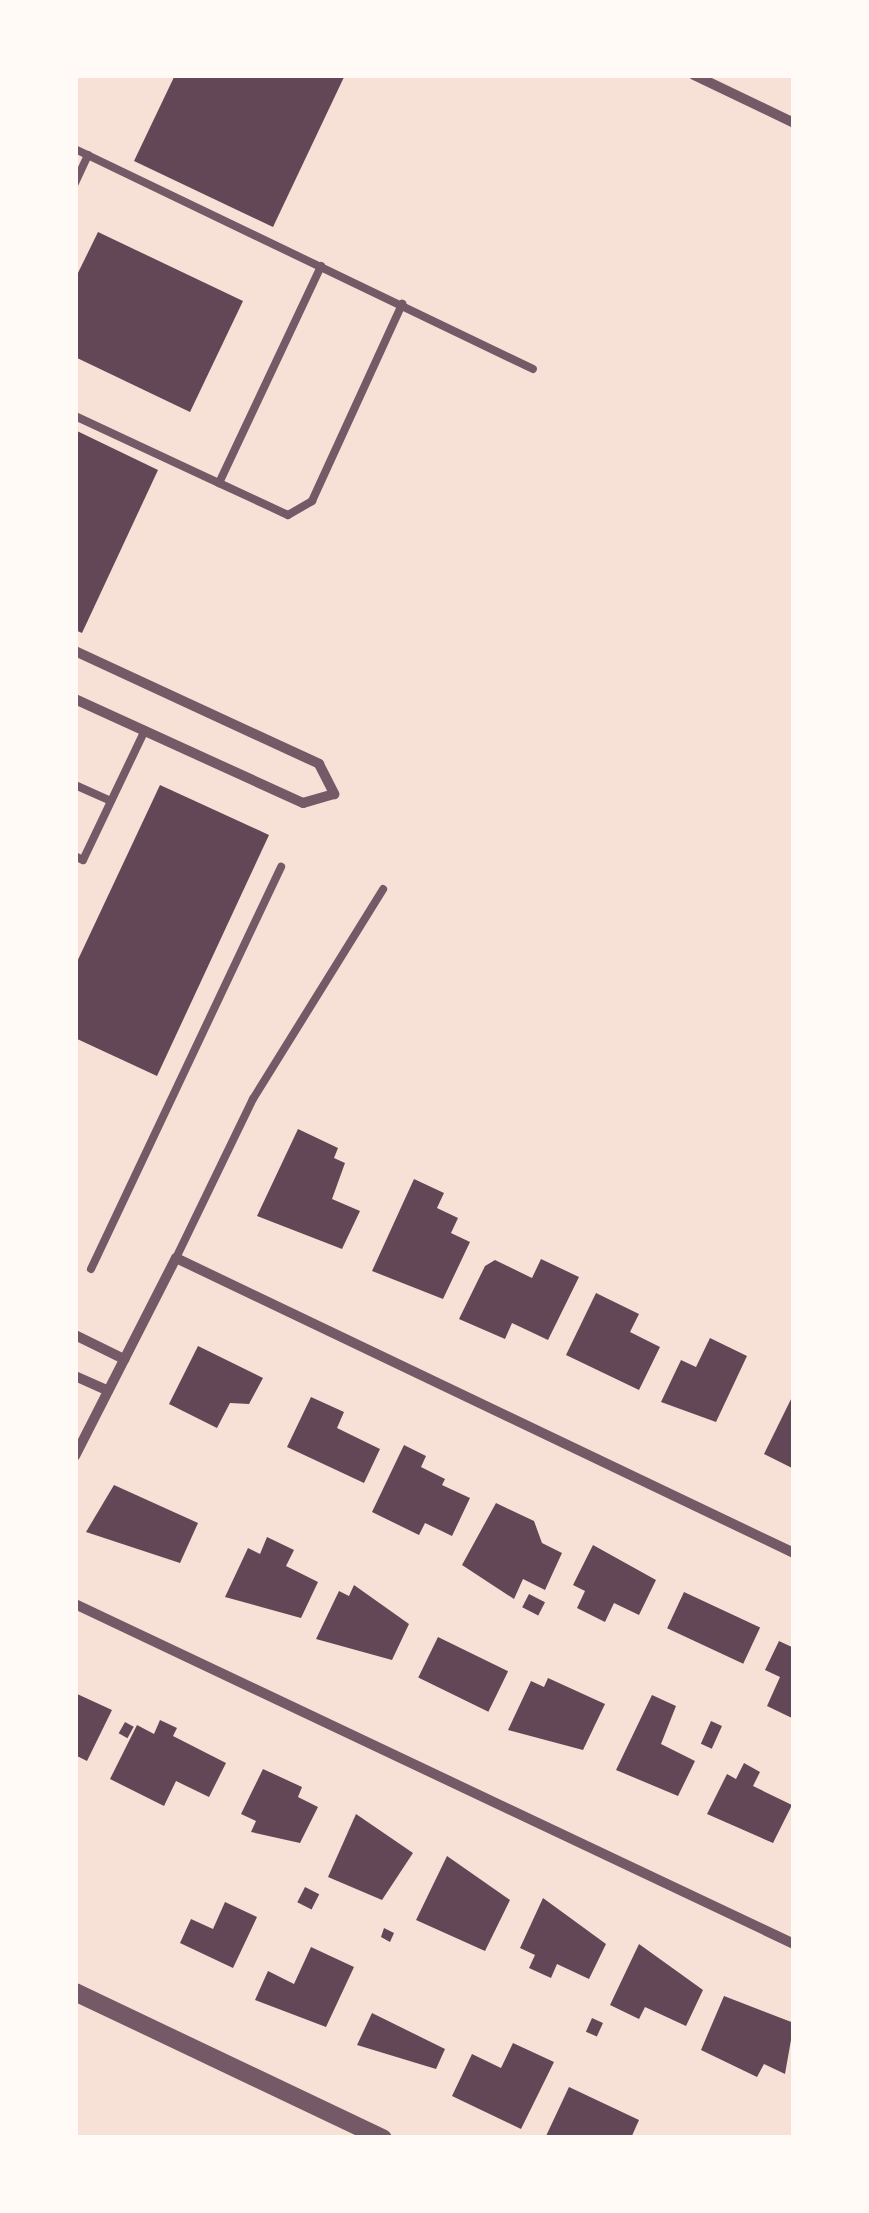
<!DOCTYPE html>
<html>
<head>
<meta charset="utf-8">
<style>
	body { margin:0 }
	#map { position:relative; width:869px; height:2213px; overflow:hidden; background:#f7e1d7; font-family:"Varela Round",sans-serif }
	div>[style] { position:absolute }
	[style*='--x'] { left:calc(var(--x)*1px); top:calc(var(--y)*1px); width:calc(var(--w)*1px); rotate:calc(var(--a)*1deg) }
	.building>* { inset:0; background:#644757; transform-origin:0 0 }
	.service>* { height:8px; margin:-4px; padding:0 4px; transform-origin:4px; border-radius:4px; background:#755966 }
	.minor>* { height:10px; margin:-5px; padding:0 5px; transform-origin:5px; border-radius:5px; background:#755966 }
	.tertiary>* { height:18px; margin:-9px; padding:0 9px; transform-origin:9px; border-radius:9px; background:#755966 }
	span { translate:-50% -50%; white-space:nowrap; text-align:center; line-height:1.15; -webkit-text-stroke:9px #fffaf5; paint-order:stroke }
	.frame { position:absolute; inset:0; border:78px solid #fffaf5; pointer-events:none }
</style>
</head>
<body>
<div id="map">
	<div class="building">
		<i style="clip-path:polygon(175px 75px,345px 75px,273px 227px,134px 161px)"></i>
		<i style="clip-path:polygon(98px 232px,243px 301px,190px 412px,75px 357px,75px 279px)"></i>
		<i style="clip-path:polygon(75px 430px,158px 470px,82px 633px,75px 630px)"></i>
		<i style="clip-path:polygon(160px 785px,269px 835px,157px 1076px,75px 1038px,75px 966px)"></i>
		<i style="clip-path:polygon(298px 1129px,338px 1148px,334px 1158px,345px 1163px,332px 1199px,360px 1211px,342px 1249px,257px 1216px)"></i>
		<i style="clip-path:polygon(414px 1179px,444px 1193px,437px 1208px,458px 1218px,451px 1233px,470px 1242px,443px 1299px,372px 1271px)"></i>
		<i style="clip-path:polygon(541px 1259px,579px 1277px,548px 1340px,512px 1323px,505px 1339px,459px 1319px,485px 1266px,495px 1260px,532px 1278px)"></i>
		<i style="clip-path:polygon(596px 1293px,639px 1314px,630px 1332px,660px 1347px,639px 1390px,566px 1355px)"></i>
		<i style="clip-path:polygon(710px 1338px,747px 1356px,716px 1422px,661px 1402px,681px 1360px,696px 1367px)"></i>
		<i style="clip-path:polygon(198px 1346px,263px 1378px,249px 1404px,230px 1403px,217px 1428px,169px 1404px)"></i>
		<i style="clip-path:polygon(794px 1393px,794px 1469px,764px 1454px)"></i>
		<i style="clip-path:polygon(311px 1397px,344px 1412px,337px 1428px,380px 1449px,364px 1483px,287px 1447px)"></i>
		<i style="clip-path:polygon(404px 1445px,426px 1456px,421px 1467px,445px 1479px,442px 1485px,470px 1498px,452px 1536px,425px 1523px,419px 1535px,372px 1512px)"></i>
		<i style="clip-path:polygon(114px 1485px,198px 1523px,180px 1563px,86px 1532px)"></i>
		<i style="clip-path:polygon(496px 1503px,534px 1521px,542px 1543px,562px 1553px,545px 1590px,523px 1579px,514px 1599px,462px 1565px)"></i>
		<i style="clip-path:polygon(267px 1537px,294px 1550px,286px 1566px,318px 1582px,301px 1618px,225px 1597px,248px 1548px,260px 1554px)"></i>
		<i style="clip-path:polygon(593px 1545px,656px 1580px,639px 1615px,614px 1603px,605px 1622px,577px 1608px,585px 1591px,573px 1585px)"></i>
		<i style="clip-path:polygon(354px 1585px,409px 1624px,392px 1660px,316px 1639px,339px 1591px,349px 1596px)"></i>
		<i style="left:684px;top:1592px;width:84px;height:40px;rotate:25deg"></i>
		<i style="left:529px;top:1594px;width:18px;height:15px;rotate:27deg"></i>
		<i style="left:438px;top:1637px;width:78px;height:45px;rotate:26deg"></i>
		<i style="clip-path:polygon(779px 1641px,794px 1648px,794px 1719px,767px 1706px,780px 1677px,765px 1670px)"></i>
		<i style="clip-path:polygon(548px 1678px,605px 1704px,583px 1750px,508px 1730px,531px 1681px,544px 1687px)"></i>
		<i style="clip-path:polygon(75px 1693px,112px 1710px,87px 1761px,75px 1755px)"></i>
		<i style="clip-path:polygon(652px 1695px,676px 1706px,661px 1744px,695px 1761px,678px 1796px,616px 1770px)"></i>
		<i style="clip-path:polygon(160px 1720px,177px 1728px,173px 1736px,226px 1763px,209px 1797px,176px 1781px,164px 1806px,110px 1779px,137px 1725px,154px 1734px)"></i>
		<i style="left:711px;top:1721px;width:12px;height:25px;rotate:24deg"></i>
		<i style="left:125px;top:1722px;width:10px;height:13px;rotate:29deg"></i>
		<i style="clip-path:polygon(744px 1763px,760px 1772px,753px 1786px,792px 1805px,773px 1843px,707px 1814px,727px 1774px,736px 1779px)"></i>
		<i style="clip-path:polygon(263px 1769px,302px 1787px,298px 1797px,318px 1807px,300px 1843px,251px 1832px,256px 1821px,241px 1814px)"></i>
		<i style="clip-path:polygon(356px 1814px,413px 1853px,382px 1900px,328px 1877px)"></i>
		<i style="clip-path:polygon(447px 1856px,510px 1900px,485px 1951px,416px 1920px)"></i>
		<i style="left:305px;top:1887px;width:16px;height:17px;rotate:27deg"></i>
		<i style="clip-path:polygon(543px 1898px,606px 1944px,589px 1979px,557px 1964px,551px 1978px,529px 1968px,535px 1955px,520px 1948px)"></i>
		<i style="clip-path:polygon(225px 1902px,257px 1917px,233px 1968px,180px 1943px,191px 1919px,213px 1929px)"></i>
		<i style="clip-path:polygon(384px 1928px,394px 1933px,390px 1942px,381px 1937px)"></i>
		<i style="clip-path:polygon(639px 1944px,703px 1990px,686px 2026px,645px 2007px,639px 2019px,610px 2005px)"></i>
		<i style="clip-path:polygon(311px 1947px,354px 1967px,326px 2027px,255px 2000px,268px 1971px,294px 1984px)"></i>
		<i style="clip-path:polygon(724px 1996px,794px 2023px,785px 2074px,764px 2064px,757px 2077px,701px 2050px)"></i>
		<i style="clip-path:polygon(372px 2013px,445px 2049px,436px 2069px,357px 2045px)"></i>
		<i style="left:592px;top:2018px;width:12px;height:15px;rotate:24deg"></i>
		<i style="clip-path:polygon(513px 2043px,554px 2062px,521px 2129px,452px 2096px,472px 2054px,501px 2068px)"></i>
		<i style="clip-path:polygon(569px 2087px,639px 2120px,631px 2138px,546px 2136px)"></i>
	</div>
	<div class="service">
		<i style="--x:75;--y:149;--w:508;--a:25.66"></i>
		<i style="--x:75;--y:183;--w:31;--a:-65"></i>
		<i style="--x:75;--y:416;--w:159;--a:25"></i>
		<i style="--x:219;--y:483;--w:240;--a:-64.8"></i>
		<i style="--x:219;--y:483;--w:76;--a:24.9"></i>
		<i style="--x:288;--y:515;--w:28;--a:-30"></i>
		<i style="--x:312;--y:501;--w:217;--a:-65.4"></i>
		<i style="--x:75;--y:785;--w:39;--a:24"></i>
		<i style="--x:75;--y:856;--w:9;--a:27"></i>
		<i style="--x:83;--y:860;--w:144;--a:-64.5"></i>
		<i style="--x:176;--y:1258;--w:177;--a:-64.2"></i>
		<i style="--x:253;--y:1099;--w:247;--a:-58.2"></i>
		<i style="--x:91;--y:1269;--w:445;--a:-64.7"></i>
	</div>
	<div class="minor">
		<i style="--x:694;--y:75;--w:111;--a:25.6"></i>
		<i style="--x:75;--y:651;--w:269;--a:24.8"></i>
		<i style="--x:319;--y:764;--w:34;--a:63"></i>
		<i style="--x:334;--y:794;--w:32;--a:164"></i>
		<i style="--x:303;--y:803;--w:251;--a:-155.5"></i>
		<i style="--x:75;--y:1335;--w:55;--a:26.1"></i>
		<i style="--x:75;--y:1376;--w:36;--a:24"></i>
		<i style="--x:75;--y:1456;--w:222;--a:-63"></i>
		<i style="--x:176;--y:1258;--w:685;--a:25.52"></i>
		<i style="--x:75;--y:1604;--w:795;--a:25.31"></i>
	</div>
	<div class="tertiary">
		<i style="--x:75;--y:1992;--w:341;--a:25.4"></i>
	</div>
	<div class="frame"></div>
</div>
</body>
</html>
